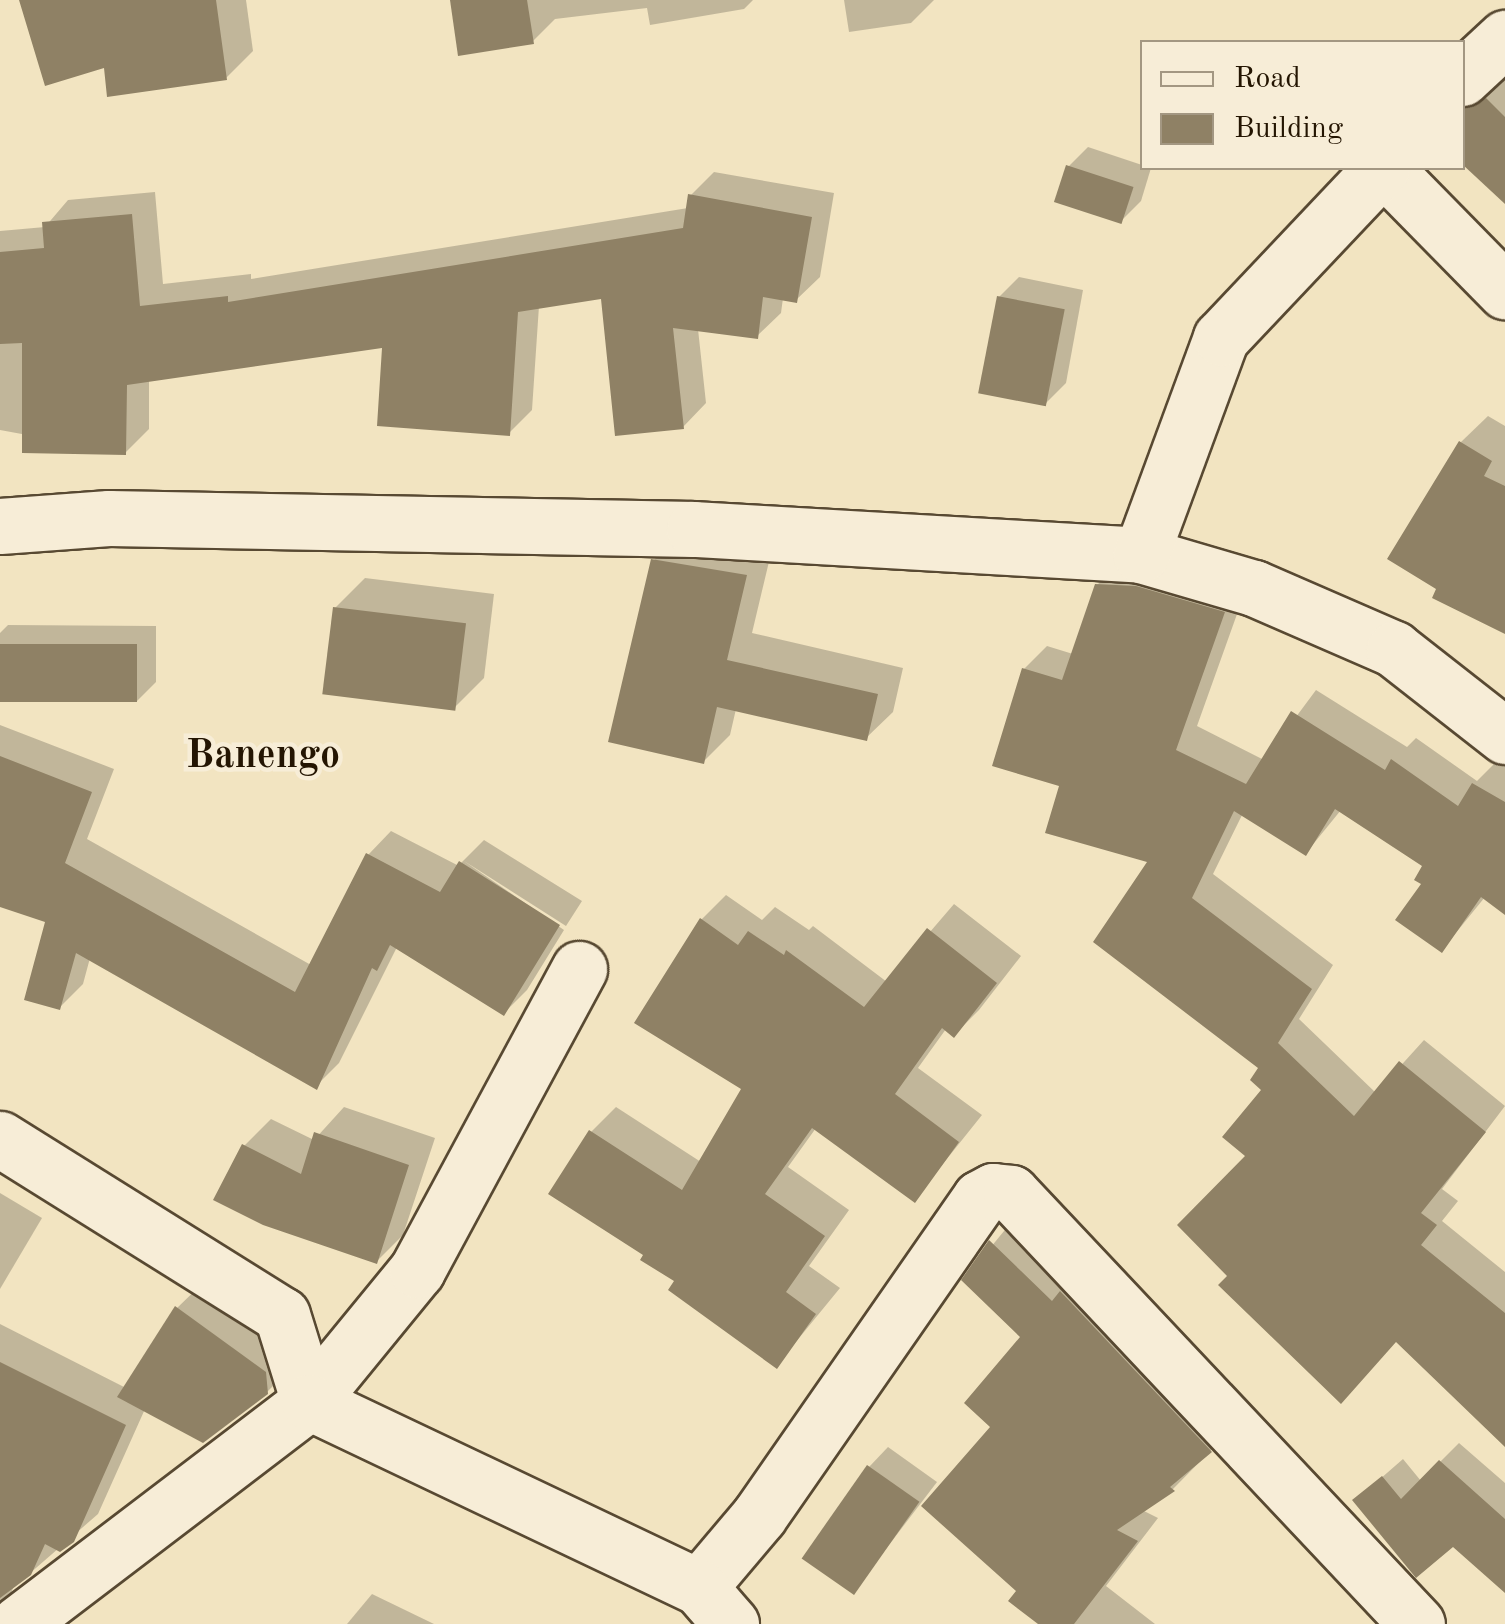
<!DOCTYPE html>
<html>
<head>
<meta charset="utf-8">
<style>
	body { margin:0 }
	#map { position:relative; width:1505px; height:1624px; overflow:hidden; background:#f2e4c1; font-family:"Old Standard TT",serif }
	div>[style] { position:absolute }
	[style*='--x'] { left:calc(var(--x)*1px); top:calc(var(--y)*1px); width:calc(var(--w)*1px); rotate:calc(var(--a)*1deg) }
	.shadow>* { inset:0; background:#0003 }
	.building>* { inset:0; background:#8f8165; transform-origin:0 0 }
	.roads { filter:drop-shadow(2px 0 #584932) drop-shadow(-2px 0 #584932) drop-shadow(0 2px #584932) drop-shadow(0 -2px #584932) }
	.minor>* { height:55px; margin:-27.5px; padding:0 27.5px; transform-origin:27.5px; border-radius:27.5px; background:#f7edd7 }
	span { translate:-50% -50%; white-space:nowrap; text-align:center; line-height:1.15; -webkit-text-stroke:9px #f7edd7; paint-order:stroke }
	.district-label { font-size:40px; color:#241502; font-weight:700 }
	.legend { position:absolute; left:1140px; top:40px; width:325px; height:130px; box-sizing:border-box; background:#f7edd7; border:2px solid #a39782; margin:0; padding:12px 18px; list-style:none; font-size:30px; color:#241502 }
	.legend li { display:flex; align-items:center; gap:20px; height:50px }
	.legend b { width:50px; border:2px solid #a39782 }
</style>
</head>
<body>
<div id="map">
	<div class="shadow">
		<i style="clip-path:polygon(22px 0,246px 0,253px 51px,226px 78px,106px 65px)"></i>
		<i style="clip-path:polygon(452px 0,753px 0,744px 9px,650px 25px,647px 8px,555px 19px,533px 41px)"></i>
		<i style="clip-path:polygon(844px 0,934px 0,911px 23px,849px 32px)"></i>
		<i style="clip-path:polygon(1505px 76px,1505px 201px,1462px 161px,1462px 104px,1486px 81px)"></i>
		<i style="clip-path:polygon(1088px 147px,1151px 168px,1141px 201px,1121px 221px,1068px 167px)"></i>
		<i style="clip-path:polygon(714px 172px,834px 193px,820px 277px,796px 300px,783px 298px,781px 313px,757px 336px,698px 329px,706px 403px,683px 427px,603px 296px,539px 306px,532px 410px,509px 433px,385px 346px,149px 379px,149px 429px,125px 453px,0 430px,0 231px,45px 227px,68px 200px,155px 192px,163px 284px,251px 274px,251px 279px,688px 208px,690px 196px)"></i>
		<i style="clip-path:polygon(1019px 277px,1083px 290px,1066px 383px,1046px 403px,999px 297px)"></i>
		<i style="clip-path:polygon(1488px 416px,1505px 426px,1505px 632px,1461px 442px)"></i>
		<i style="clip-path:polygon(680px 534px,772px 549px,752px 633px,903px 668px,893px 712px,866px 738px,736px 709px,730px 735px,703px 762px,653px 561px)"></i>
		<i style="clip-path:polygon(1121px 562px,1246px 589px,1197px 726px,1264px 760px,1316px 690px,1407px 747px,1416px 738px,1477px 781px,1497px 761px,1505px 766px,1505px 912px,1485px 897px,1442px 950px,1426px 865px,1341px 810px,1306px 853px,1243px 813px,1213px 874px,1333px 965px,1299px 1019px,1376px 1093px,1424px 1040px,1505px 1106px,1442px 1189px,1458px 1201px,1442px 1221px,1505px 1272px,1505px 1423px,1397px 1340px,1231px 1276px,1265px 1089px,1262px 1067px,1151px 861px,1063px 785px,1024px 669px,1047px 646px,1073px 654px,1097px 585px)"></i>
		<i style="clip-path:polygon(365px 578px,494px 594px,484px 678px,454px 708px,335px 608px)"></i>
		<i style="clip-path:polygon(8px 625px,156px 626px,156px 682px,136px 702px,0 700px,0 633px)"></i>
		<i style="clip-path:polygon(0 725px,114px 769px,87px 839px,311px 965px,368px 855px,391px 831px,459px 866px,461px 863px,484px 840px,582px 901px,566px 926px,464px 861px,564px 930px,527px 990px,504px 1013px,397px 947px,339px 1063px,316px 1086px,90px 958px,83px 984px,59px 1008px,48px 921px,0 905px)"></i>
		<i style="clip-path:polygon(726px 895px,762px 920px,775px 907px,809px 930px,813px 926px,887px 982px,954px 904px,1021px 956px,979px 1010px,954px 1035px,946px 1029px,918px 1068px,982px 1115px,914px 1200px,816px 1128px,788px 1167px,849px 1210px,809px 1266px,840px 1288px,777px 1365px,646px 1255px,591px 1132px,616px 1107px,701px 1162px,744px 1089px,701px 920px)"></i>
		<i style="clip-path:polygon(344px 1107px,435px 1138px,403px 1235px,376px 1262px,244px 1146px,271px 1119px,314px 1140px)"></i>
		<i style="clip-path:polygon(0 1193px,42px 1218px,0 1289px)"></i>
		<i style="clip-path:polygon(1013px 1220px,1232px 1429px,1173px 1489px,1142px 1510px,1158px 1518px,1106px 1586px,1155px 1624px,1042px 1624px,1020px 1591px,994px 1426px,1024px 1337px,964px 1280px)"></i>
		<i style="clip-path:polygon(207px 1279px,297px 1362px,267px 1392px,145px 1409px,98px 1514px,13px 1588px,0 1624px,0 1324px,126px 1388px,177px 1308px)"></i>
		<i style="clip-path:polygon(1459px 1443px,1505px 1483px,1505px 1590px,1453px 1544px,1356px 1500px,1403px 1459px,1421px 1481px)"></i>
		<i style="clip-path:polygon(888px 1447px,937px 1482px,853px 1592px,869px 1467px)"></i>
		<i style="clip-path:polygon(372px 1594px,434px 1624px,347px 1624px)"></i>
	</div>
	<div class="building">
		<i style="clip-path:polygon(19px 0,216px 0,227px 80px,107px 97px,104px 68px,45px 86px)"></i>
		<i style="clip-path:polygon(450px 0,527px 0,534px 44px,458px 56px)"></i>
		<i style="clip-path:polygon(1486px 98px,1505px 117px,1505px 204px,1462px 164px,1462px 108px)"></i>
		<i style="left:1066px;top:165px;width:71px;height:39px;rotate:18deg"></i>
		<i style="clip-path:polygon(688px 194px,812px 217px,797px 303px,763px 297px,758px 339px,673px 328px,684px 429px,615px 436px,601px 299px,518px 312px,510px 436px,377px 426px,382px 348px,127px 385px,126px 455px,22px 453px,22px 343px,0 344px,0 252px,44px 248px,42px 222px,132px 214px,140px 306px,228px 296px,228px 302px,683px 228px)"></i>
		<i style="left:997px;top:296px;width:69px;height:99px;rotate:11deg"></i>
		<i style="clip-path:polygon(1459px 441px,1492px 461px,1484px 476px,1505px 486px,1505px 634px,1432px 598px,1436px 589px,1387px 559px)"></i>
		<i style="clip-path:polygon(651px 559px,747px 575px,727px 660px,878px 694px,867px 741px,717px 707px,704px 764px,608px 742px)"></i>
		<i style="clip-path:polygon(1095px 584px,1136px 586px,1225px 612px,1176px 750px,1246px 784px,1291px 711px,1385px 770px,1391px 759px,1458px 806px,1472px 783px,1505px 802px,1505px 915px,1481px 897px,1442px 953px,1395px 920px,1421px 884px,1414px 880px,1422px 866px,1335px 809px,1306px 856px,1234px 811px,1192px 898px,1312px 989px,1278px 1043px,1354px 1116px,1399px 1061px,1486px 1132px,1421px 1213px,1437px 1225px,1421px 1245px,1505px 1313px,1505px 1447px,1396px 1342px,1341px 1404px,1218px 1285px,1227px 1276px,1177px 1225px,1245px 1156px,1222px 1137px,1261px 1090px,1250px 1080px,1258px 1068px,1093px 942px,1147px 862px,1045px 833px,1059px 786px,992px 766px,1022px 668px,1062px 680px)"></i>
		<i style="left:333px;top:607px;width:134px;height:88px;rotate:7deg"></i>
		<i style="left:0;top:644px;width:137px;height:58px"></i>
		<i style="clip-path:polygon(0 756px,92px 792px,65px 863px,295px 992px,366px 853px,440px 892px,459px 861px,560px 925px,504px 1016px,390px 945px,377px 971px,372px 968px,317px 1090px,76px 953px,60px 1010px,24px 1000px,45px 922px,0 907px)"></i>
		<i style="clip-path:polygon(700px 918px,738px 945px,748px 931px,784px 955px,786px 950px,864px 1007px,927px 928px,997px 983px,954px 1038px,942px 1028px,895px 1094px,959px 1142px,915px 1203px,812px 1128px,765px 1194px,825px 1236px,786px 1292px,816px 1314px,777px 1369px,668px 1290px,674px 1281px,640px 1260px,643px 1255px,548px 1194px,589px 1130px,682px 1190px,741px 1089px,634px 1023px)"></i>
		<i style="clip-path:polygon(314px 1132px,409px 1165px,377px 1264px,263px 1225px,213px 1200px,242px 1144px,301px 1174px)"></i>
		<i style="clip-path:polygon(989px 1240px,1052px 1301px,1060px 1291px,1212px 1452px,1170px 1487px,1175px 1491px,1117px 1530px,1138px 1541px,1074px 1624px,1038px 1624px,1008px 1601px,1016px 1591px,921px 1506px,990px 1427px,964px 1403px,1020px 1337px,961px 1280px)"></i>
		<i style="clip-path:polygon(175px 1306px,266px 1372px,268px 1394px,203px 1443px,117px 1397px)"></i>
		<i style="clip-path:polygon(0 1362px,126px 1425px,74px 1542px,60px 1552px,45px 1544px,31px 1575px,0 1598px)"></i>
		<i style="clip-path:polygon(1439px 1460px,1505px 1519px,1505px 1593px,1453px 1547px,1416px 1578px,1352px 1500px,1382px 1476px,1401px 1499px)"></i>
		<i style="left:867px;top:1465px;width:64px;height:114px;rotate:35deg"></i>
	</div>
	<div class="roads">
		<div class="minor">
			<i style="--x:1462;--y:78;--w:59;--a:-42.9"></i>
			<i style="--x:1384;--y:168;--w:173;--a:45.5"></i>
			<i style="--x:0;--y:526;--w:109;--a:-4.2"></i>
			<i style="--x:109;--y:518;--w:585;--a:1.08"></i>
			<i style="--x:694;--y:529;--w:448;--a:3.3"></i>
			<i style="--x:1141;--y:555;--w:118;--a:16.3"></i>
			<i style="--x:1254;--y:588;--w:153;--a:23.5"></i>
			<i style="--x:1394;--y:649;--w:141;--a:38.1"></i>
			<i style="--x:1141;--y:555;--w:231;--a:-69.8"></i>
			<i style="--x:1221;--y:338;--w:234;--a:-46.6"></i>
			<i style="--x:0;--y:1139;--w:332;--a:32"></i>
			<i style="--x:282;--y:1315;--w:91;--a:72.8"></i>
			<i style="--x:309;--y:1402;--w:171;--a:-50.7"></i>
			<i style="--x:417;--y:1270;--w:342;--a:-61.7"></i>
			<i style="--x:699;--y:1587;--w:93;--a:-49.8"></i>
			<i style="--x:759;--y:1516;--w:387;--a:-55.2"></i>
			<i style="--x:980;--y:1198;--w:15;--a:-28"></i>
			<i style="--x:993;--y:1191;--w:18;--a:6"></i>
			<i style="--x:1011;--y:1193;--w:592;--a:46.71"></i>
			<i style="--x:18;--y:1624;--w:366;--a:-37.3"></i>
			<i style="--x:309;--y:1402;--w:432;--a:25.4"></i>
			<i style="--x:699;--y:1587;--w:49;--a:49.1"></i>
		</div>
	</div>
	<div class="district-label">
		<span style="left:263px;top:757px">Banengo</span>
	</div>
	<ul class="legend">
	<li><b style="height:12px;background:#f7edd7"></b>Road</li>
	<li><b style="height:28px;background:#8f8165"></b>Building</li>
	</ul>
</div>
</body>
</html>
